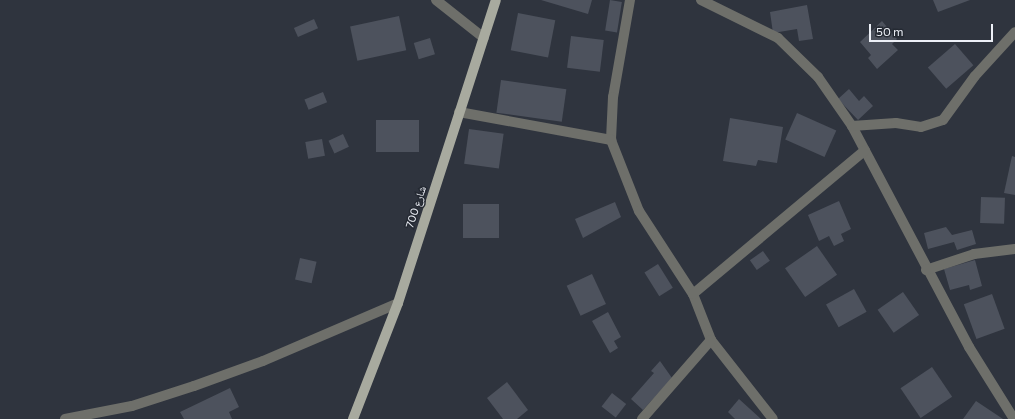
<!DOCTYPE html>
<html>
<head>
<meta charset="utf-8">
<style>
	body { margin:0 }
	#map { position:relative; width:1015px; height:419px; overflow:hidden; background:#2f343e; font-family:Commissioner,"Noto Naskh Arabic",sans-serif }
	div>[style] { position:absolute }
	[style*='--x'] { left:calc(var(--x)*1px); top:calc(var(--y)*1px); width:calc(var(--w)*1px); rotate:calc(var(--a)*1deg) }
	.building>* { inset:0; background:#4d525d; transform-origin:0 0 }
	.minor>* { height:10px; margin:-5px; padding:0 5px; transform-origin:5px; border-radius:5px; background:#6e6f6a }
	.major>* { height:10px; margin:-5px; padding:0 5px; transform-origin:5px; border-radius:5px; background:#a8aa9f }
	span { translate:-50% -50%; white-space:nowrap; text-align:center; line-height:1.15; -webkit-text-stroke:3px #252a33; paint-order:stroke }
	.street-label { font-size:11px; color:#edf0f7 }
	.scale { position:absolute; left:869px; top:24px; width:124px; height:18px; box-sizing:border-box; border:2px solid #edf0f7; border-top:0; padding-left:5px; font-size:12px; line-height:14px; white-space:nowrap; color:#edf0f7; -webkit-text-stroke:3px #252a33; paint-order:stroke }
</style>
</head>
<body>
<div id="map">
	<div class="building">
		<i style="clip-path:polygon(541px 0,592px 0,588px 14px)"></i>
		<i style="left:610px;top:0;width:12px;height:31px;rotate:9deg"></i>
		<i style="clip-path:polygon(933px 0,970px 0,938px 12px)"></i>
		<i style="clip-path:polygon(807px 5px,813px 39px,799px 41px,797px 29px,773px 33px,770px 12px)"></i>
		<i style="left:518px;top:13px;width:38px;height:38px;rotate:11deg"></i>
		<i style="left:399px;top:16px;width:35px;height:50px;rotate:78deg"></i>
		<i style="left:314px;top:19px;width:10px;height:22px;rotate:66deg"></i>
		<i style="clip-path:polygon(882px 21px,897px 39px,892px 44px,898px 50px,877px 69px,868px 58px,871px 55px,860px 42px)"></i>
		<i style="left:571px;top:36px;width:33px;height:32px;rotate:7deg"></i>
		<i style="left:430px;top:38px;width:17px;height:17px;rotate:73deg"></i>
		<i style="left:955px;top:44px;width:28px;height:36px;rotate:49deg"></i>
		<i style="left:501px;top:80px;width:66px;height:33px;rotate:8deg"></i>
		<i style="clip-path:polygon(849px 89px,859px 101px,864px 96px,873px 106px,858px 120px,838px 99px)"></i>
		<i style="left:323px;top:92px;width:11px;height:20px;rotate:68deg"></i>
		<i style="left:797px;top:113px;width:43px;height:29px;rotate:24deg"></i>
		<i style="clip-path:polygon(730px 118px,783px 127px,777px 163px,758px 160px,756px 166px,723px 161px)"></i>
		<i style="left:419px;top:120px;width:32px;height:43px;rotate:90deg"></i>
		<i style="left:469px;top:129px;width:35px;height:35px;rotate:8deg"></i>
		<i style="left:343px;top:134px;width:14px;height:16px;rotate:65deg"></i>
		<i style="left:322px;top:139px;width:17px;height:17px;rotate:80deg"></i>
		<i style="clip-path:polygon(1012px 156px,1015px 157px,1015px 195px,1004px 193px)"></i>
		<i style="left:981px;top:197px;width:24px;height:26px;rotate:2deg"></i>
		<i style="clip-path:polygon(839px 201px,851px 229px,841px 234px,844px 241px,834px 246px,829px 236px,819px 241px,808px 215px)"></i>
		<i style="clip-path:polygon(615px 202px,621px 217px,583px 238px,575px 219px)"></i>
		<i style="left:463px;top:204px;width:36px;height:34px"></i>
		<i style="clip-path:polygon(946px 227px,952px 235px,972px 230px,976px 244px,957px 250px,954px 242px,928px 249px,924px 233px)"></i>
		<i style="left:817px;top:246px;width:35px;height:39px;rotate:55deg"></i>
		<i style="left:763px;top:251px;width:12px;height:16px;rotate:55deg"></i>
		<i style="left:300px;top:258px;width:17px;height:22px;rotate:13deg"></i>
		<i style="clip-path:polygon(975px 260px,982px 286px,970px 290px,969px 285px,950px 290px,944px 269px)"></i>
		<i style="left:658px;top:264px;width:28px;height:16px;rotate:58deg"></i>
		<i style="left:592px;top:274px;width:33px;height:28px;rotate:65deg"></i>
		<i style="left:854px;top:289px;width:26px;height:32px;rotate:61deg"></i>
		<i style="left:903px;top:292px;width:28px;height:31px;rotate:55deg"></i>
		<i style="left:992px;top:294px;width:37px;height:30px;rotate:70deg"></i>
		<i style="clip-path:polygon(608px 312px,621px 337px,614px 341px,618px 348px,610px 353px,592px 321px)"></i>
		<i style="clip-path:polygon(660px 361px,672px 378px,643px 410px,631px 399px,654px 373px,651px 371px)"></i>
		<i style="left:932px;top:367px;width:36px;height:38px;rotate:56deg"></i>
		<i style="clip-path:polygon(507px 382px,528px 410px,517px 419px,503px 419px,487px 398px)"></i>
		<i style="clip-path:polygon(230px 388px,239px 407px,229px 412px,232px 419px,184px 419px,180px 412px)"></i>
		<i style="left:612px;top:393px;width:18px;height:17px;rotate:38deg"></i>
		<i style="clip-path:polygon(739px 399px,761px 419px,735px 419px,728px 412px)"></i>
		<i style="clip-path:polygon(976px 401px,1003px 419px,963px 419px)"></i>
	</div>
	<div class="minor">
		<i style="--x:436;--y:0;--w:61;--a:38.4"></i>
		<i style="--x:630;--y:0;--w:98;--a:99.9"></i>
		<i style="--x:613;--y:97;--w:43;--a:92.7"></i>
		<i style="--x:611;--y:140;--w:76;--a:68.5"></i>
		<i style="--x:639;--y:211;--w:99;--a:57"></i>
		<i style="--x:693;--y:294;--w:49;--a:68.6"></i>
		<i style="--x:711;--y:340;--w:100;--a:51.9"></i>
		<i style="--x:701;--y:0;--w:86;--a:26.3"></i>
		<i style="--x:778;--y:38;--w:56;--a:44.3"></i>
		<i style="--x:818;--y:77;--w:60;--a:55.2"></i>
		<i style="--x:852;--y:126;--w:250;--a:62.1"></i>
		<i style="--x:969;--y:347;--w:85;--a:58"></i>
		<i style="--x:459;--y:112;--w:155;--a:10.4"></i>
		<i style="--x:852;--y:126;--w:44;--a:-3.9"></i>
		<i style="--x:896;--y:123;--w:25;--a:9"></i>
		<i style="--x:921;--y:127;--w:23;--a:-18"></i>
		<i style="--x:943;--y:120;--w:54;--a:-54"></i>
		<i style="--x:975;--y:76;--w:59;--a:-47.7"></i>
		<i style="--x:926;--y:270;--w:51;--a:-18.4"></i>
		<i style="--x:974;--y:254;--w:41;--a:-7"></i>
		<i style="--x:693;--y:294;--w:224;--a:-39.9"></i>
		<i style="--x:65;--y:419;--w:68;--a:-11"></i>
		<i style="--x:132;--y:406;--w:65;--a:-17.9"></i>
		<i style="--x:194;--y:386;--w:73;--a:-19.9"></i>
		<i style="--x:263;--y:361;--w:147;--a:-23.2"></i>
		<i style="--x:642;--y:419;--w:105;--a:-48.9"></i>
	</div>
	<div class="major">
		<i style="--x:353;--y:419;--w:124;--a:-68.8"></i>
		<i style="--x:398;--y:303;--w:318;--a:-72.1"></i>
	</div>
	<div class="street-label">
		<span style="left:416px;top:207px;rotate:-72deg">شارع 700</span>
	</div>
	<div class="scale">50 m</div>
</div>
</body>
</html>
